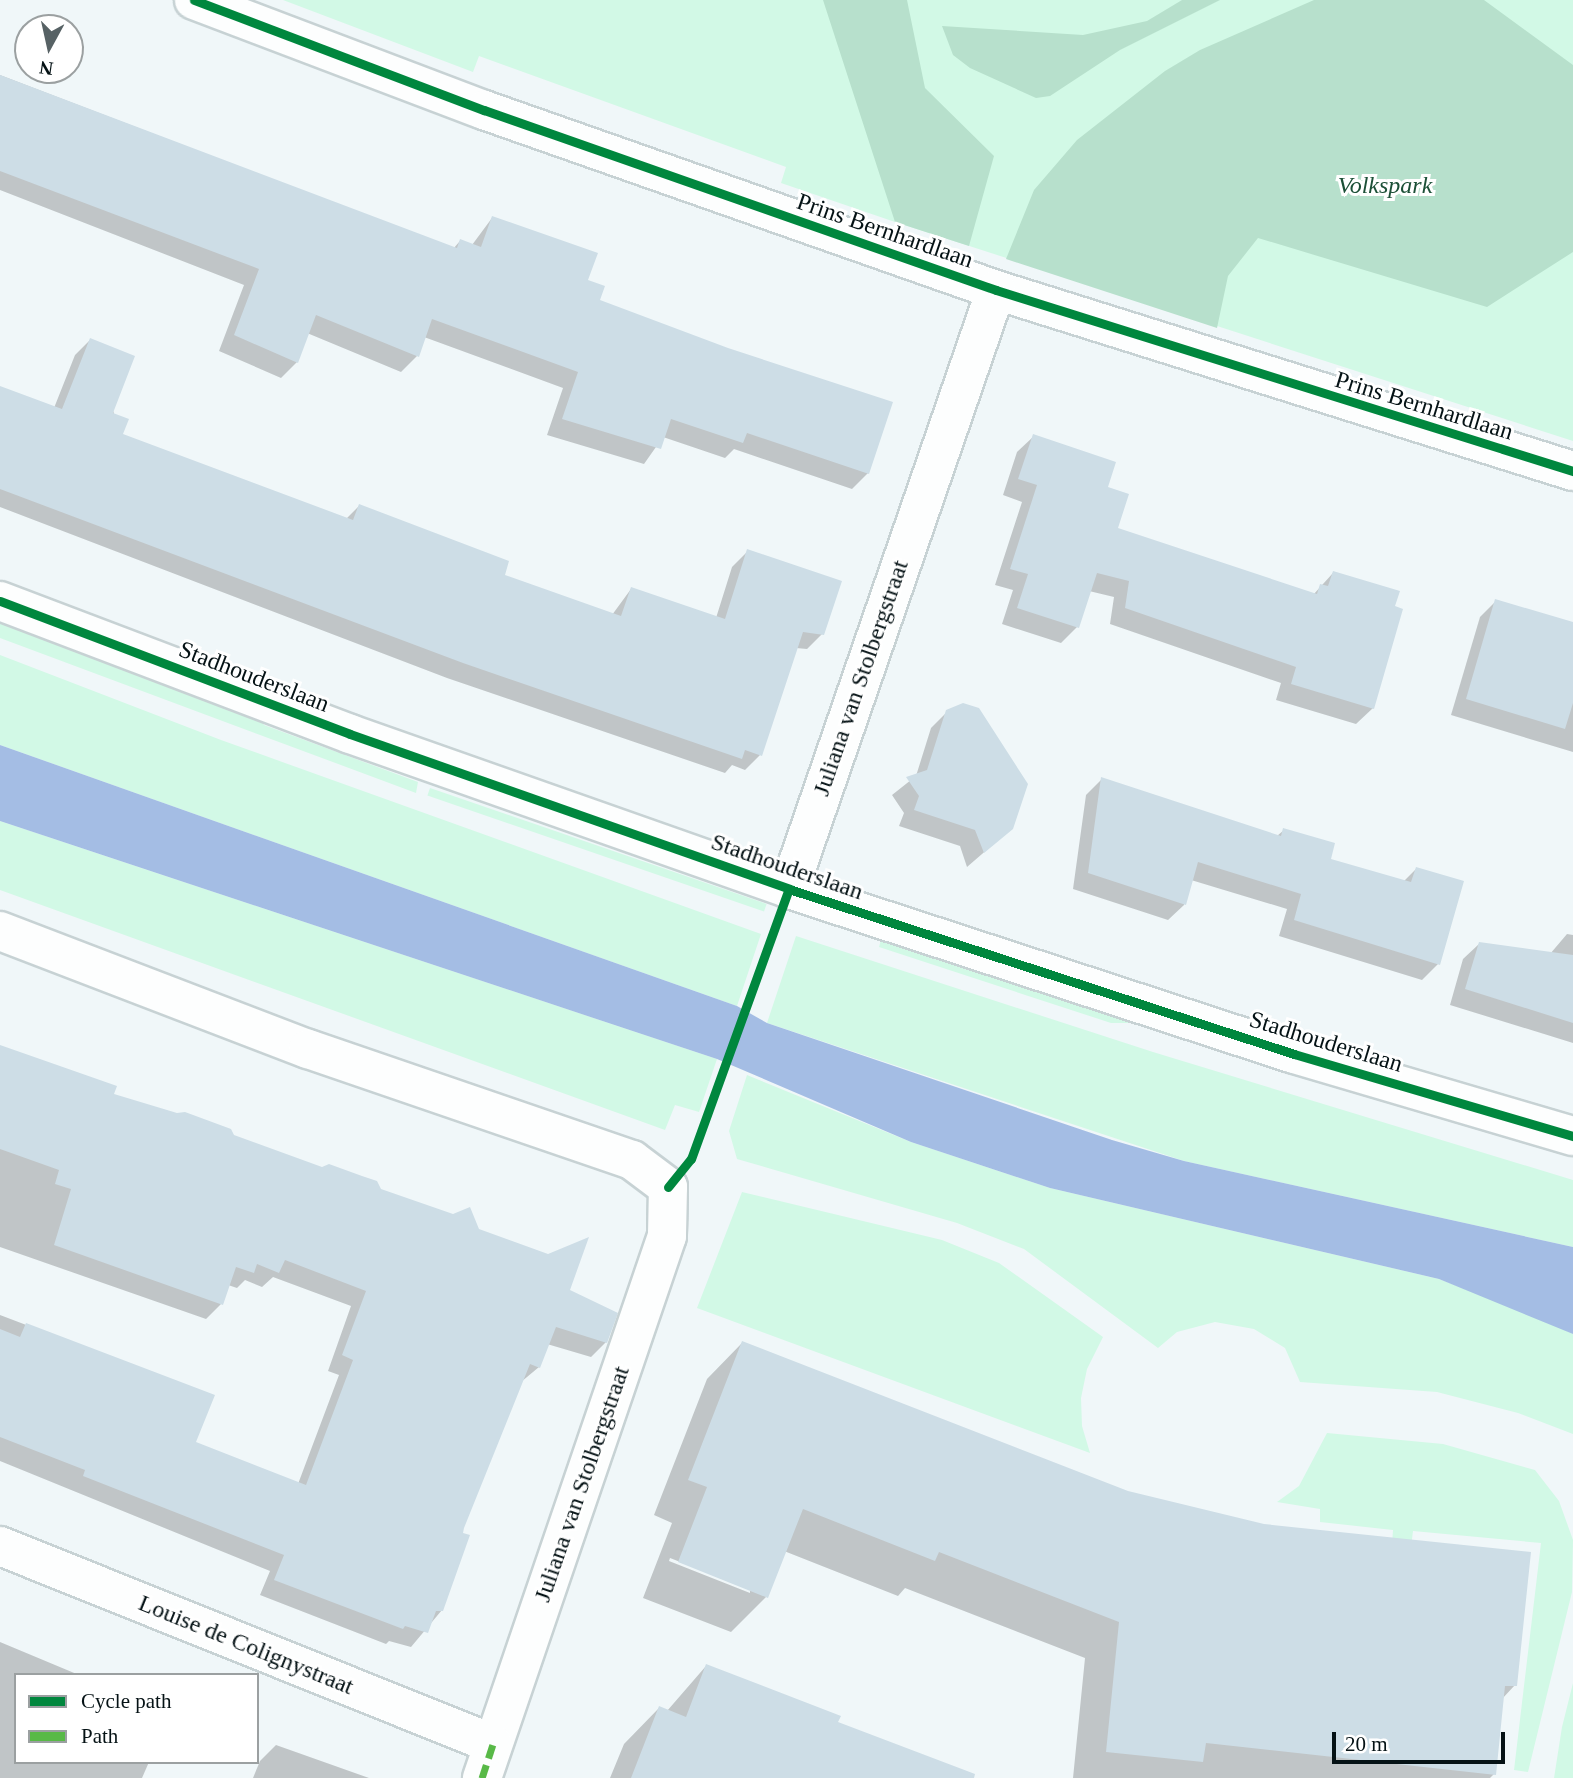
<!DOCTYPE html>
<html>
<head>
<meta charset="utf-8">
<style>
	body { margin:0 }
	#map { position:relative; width:1573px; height:1778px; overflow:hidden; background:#f0f7f9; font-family:"Times New Roman",serif }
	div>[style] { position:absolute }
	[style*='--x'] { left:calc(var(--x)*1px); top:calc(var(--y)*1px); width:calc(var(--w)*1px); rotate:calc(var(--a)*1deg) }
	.green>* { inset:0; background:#d2f9e6; transform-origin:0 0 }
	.forest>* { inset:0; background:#b7e0cc }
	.water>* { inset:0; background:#a4bde4 }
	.shadow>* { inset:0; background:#0003 }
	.building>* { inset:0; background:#cddde6 }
	.roads { filter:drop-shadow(2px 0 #c7d2d4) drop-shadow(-2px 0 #c7d2d4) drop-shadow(0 2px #c7d2d4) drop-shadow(0 -2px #c7d2d4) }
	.minor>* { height:38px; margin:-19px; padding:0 19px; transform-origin:19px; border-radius:19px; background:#fdfefe }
	.quiet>* { height:7px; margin-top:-3.5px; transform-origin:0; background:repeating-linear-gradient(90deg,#58b947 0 14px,transparent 0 21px) }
	.cycleway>* { height:9px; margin:-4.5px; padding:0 4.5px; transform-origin:4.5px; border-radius:4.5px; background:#00873e }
	span { translate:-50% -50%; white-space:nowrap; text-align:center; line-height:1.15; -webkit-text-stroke:6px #fff; paint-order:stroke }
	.park-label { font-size:24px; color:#1c5037; font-style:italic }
	.street-label { font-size:24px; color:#051215 }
	.legend { position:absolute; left:14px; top:1673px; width:245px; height:91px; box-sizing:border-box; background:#fff; border:2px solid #9ba0a1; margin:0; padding:9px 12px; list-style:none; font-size:21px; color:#051215 }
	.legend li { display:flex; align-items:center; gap:14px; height:35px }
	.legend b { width:35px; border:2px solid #9ba0a1 }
	.north { position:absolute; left:14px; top:14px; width:70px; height:70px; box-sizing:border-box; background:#fff; border:2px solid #9ba0a1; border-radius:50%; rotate:188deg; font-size:19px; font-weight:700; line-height:28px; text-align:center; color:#051215 }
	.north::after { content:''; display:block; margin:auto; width:24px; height:32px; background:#576265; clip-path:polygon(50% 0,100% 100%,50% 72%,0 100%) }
	.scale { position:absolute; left:1332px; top:1732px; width:173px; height:32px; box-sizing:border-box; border:4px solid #051215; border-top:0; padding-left:9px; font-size:21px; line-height:24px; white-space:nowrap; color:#051215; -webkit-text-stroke:5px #fff; paint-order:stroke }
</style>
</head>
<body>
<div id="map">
	<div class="green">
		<i style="clip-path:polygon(283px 0,1573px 0,1573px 441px,895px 222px,781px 183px,786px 167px,479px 56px,473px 72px)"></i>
		<i style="clip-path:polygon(9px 621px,258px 714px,264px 725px,418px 782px,416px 793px,0 638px,0 622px)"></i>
		<i style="clip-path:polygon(0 655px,221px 740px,761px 934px,737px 1006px,0 745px)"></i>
		<i style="left:430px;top:788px;width:356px;height:8px;rotate:19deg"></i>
		<i style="clip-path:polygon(0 821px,717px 1059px,699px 1112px,675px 1105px,665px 1130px,0 890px)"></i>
		<i style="clip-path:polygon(883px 933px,1142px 1023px,1111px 1023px,879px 947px)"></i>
		<i style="clip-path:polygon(796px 936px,1153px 1052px,1573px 1180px,1573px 1247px,1184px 1161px,767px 1023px)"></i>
		<i style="clip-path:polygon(747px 1075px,911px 1142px,1050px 1188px,1439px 1279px,1540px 1318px,1573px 1334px,1573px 1434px,1518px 1413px,1437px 1392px,1300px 1382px,1285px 1348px,1254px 1329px,1215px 1322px,1177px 1332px,1158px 1348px,1024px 1249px,957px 1223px,737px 1159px,729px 1131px)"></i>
		<i style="clip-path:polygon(742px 1192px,942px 1240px,999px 1263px,1103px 1337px,1087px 1369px,1081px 1398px,1082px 1426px,1090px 1453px,697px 1308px)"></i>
		<i style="clip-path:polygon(1327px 1433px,1443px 1444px,1535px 1470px,1559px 1501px,1573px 1540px,1572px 1592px,1528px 1772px,1514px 1770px,1541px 1543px,1413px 1531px,1406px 1588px,1389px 1588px,1393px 1530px,1320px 1522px,1320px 1509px,1277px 1502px,1299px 1486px)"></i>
		<i style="clip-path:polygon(1573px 1683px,1573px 1778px,1554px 1778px,1562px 1727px)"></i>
	</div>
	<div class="forest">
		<i style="clip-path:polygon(823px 0,907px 0,925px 88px,994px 156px,969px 246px,895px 222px)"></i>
		<i style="clip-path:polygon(1182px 0,1220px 0,1120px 50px,1050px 96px,1036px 98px,970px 68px,953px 55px,942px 26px,1083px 35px,1147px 21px)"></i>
		<i style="clip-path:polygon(1314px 0,1484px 0,1573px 65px,1573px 252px,1487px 307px,1258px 238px,1228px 276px,1217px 328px,1006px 259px,1034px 190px,1077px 140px,1165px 71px,1200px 50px)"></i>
	</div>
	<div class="water">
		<i style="clip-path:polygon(0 745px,737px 1006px,767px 1023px,1112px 1140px,1184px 1161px,1573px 1247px,1573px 1334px,1439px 1279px,1050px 1188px,911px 1142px,717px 1059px,0 821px)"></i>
	</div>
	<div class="shadow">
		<i style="clip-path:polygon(0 75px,453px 249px,460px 241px,472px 245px,492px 218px,586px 281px,598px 301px,868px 473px,852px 489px,734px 449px,725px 458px,663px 437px,644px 464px,547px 435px,563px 388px,424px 337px,417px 356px,401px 372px,307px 333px,297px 362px,281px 378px,219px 351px,244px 285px,0 190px)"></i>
		<i style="clip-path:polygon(90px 340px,121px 435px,346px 519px,359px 506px,502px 576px,612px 615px,631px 589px,716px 618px,732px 567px,748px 551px,822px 634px,807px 649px,796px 648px,760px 755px,745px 770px,732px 765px,725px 773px,447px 678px,0 507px,0 388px,54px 408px,75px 355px)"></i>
		<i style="clip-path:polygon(1034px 436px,1106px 488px,1116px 529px,1313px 595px,1333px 573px,1373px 708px,1356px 724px,1276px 700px,1281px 683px,1110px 624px,1114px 597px,1089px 591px,1077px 627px,1061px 643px,1002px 624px,1013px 590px,995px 585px,1022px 502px,1003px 495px,1017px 452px)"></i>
		<i style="clip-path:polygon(1496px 601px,1573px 624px,1573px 752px,1451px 715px,1480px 617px)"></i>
		<i style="clip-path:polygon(947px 712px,1012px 828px,967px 867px,960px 846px,899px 826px,904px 813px,892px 795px,916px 776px,931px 728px)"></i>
		<i style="clip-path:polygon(1102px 779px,1277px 836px,1284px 830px,1329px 860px,1403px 882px,1416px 869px,1438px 964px,1422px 980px,1279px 936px,1287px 909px,1191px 880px,1184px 905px,1168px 920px,1073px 889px,1086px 795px)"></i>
		<i style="clip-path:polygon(1567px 934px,1573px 935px,1573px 1043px,1450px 1005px,1463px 959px,1479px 944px,1550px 954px)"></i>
		<i style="clip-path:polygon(0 1047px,112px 1095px,380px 1190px,478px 1231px,568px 1291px,606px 1342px,591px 1357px,547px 1344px,539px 1367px,521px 1382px,462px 1528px,442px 1610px,411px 1647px,389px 1641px,386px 1644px,260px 1595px,270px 1571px,0 1461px,0 1315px,213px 1396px,194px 1443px,298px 1484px,339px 1375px,328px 1371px,351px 1306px,273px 1277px,262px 1287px,245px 1280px,237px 1288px,228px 1285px,221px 1304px,206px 1319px,0 1247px)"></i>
		<i style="clip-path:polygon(evenodd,742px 1343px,1515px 1685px,1502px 1699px,1494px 1774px,1490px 1778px,1073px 1778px,1085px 1658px,905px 1588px,898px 1596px,784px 1551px,766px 1597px,731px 1632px,643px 1598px,672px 1523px,654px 1515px,707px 1379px,742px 1343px,670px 1558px,750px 1589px,750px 1593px,669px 1561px,670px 1558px)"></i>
		<i style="clip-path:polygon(0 1642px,79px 1675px,16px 1675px,16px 1762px,149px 1762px,142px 1778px,0 1778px)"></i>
		<i style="clip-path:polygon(706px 1666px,836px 1723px,892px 1778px,610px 1778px,624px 1744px,659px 1708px,667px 1711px)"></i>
		<i style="clip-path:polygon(276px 1745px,369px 1778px,253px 1778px,260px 1761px)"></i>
	</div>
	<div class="building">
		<i style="clip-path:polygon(0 75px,457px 248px,460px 239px,481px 247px,492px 216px,598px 253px,588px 280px,605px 286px,600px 300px,728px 348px,893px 402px,869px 474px,747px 433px,743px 443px,671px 419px,661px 449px,562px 419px,578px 372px,432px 319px,419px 357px,316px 315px,298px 363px,234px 335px,259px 269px,0 171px)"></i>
		<i style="clip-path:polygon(90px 338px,135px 356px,113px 413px,129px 419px,123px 434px,353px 520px,359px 504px,509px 561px,505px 575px,621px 616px,631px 587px,725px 619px,747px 549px,842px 581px,824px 635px,803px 632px,762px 756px,745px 750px,742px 759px,463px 663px,0 489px,0 386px,62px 409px)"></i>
		<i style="clip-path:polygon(1033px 434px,1116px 462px,1108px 487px,1129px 494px,1118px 528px,1317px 594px,1320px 584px,1328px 586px,1333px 571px,1400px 591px,1395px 606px,1403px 609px,1374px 709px,1291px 684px,1296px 667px,1125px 608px,1129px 581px,1097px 573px,1079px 628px,1017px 608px,1028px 574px,1010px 569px,1037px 485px,1018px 479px)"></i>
		<i style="clip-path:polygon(1495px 599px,1573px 622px,1573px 703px,1565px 729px,1466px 699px)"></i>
		<i style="clip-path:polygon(963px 703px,979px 708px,1028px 784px,1013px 829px,984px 853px,975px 830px,914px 810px,919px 796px,906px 777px,927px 770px,946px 710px)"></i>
		<i style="clip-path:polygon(1101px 777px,1281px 836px,1283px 828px,1335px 843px,1331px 859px,1411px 882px,1416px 867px,1464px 881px,1440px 965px,1294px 920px,1301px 894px,1198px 862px,1186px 905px,1088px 873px)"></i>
		<i style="clip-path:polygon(1479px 942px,1573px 955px,1573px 1023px,1465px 989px)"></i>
		<i style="clip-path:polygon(0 1045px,117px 1086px,114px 1094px,177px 1113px,185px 1112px,231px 1129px,234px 1135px,322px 1167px,329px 1164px,362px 1176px,377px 1181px,381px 1189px,453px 1214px,470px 1207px,479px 1229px,548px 1254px,589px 1237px,570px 1290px,618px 1313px,607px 1343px,556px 1327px,540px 1368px,530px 1364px,464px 1528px,463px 1533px,470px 1535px,443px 1611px,436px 1611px,428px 1633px,405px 1626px,403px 1629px,274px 1580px,284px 1555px,83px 1476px,85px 1470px,0 1437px,0 1329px,20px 1337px,26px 1323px,215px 1395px,196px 1442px,306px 1485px,353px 1360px,342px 1355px,366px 1291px,285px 1260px,279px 1273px,257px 1264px,254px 1273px,236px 1267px,223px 1305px,54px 1245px,71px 1189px,55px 1184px,59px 1170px,0 1149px)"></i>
		<i style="clip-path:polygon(742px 1341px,1128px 1491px,1264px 1524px,1531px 1552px,1517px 1686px,1505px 1686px,1496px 1775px,1206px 1743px,1203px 1762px,1106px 1752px,1119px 1622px,939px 1552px,935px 1561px,803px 1509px,768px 1598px,678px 1562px,707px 1487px,688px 1480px)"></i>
		<i style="clip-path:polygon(706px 1664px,841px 1716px,838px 1722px,975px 1774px,974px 1778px,631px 1778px,659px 1706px,686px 1717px)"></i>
	</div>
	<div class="roads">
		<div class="minor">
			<i style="--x:194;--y:0;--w:310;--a:20.8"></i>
			<i style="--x:484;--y:110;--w:543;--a:19.37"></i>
			<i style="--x:996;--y:290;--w:605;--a:17.42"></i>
			<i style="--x:0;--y:601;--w:374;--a:20.8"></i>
			<i style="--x:350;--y:734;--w:466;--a:19.4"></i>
			<i style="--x:789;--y:889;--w:531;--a:18.09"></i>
			<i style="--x:1294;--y:1054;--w:291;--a:16.4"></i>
			<i style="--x:789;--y:889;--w:634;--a:-70.94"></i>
			<i style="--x:0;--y:931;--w:330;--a:21"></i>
			<i style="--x:308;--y:1049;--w:342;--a:18.9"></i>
			<i style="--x:632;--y:1160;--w:45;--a:36.9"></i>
			<i style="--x:668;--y:1187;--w:49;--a:91.2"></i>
			<i style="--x:667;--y:1236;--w:573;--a:108.85"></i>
			<i style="--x:0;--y:1546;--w:531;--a:21.88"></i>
		</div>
	</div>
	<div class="quiet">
		<i style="--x:482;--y:1778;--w:36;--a:-72"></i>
	</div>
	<div class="cycleway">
		<i style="--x:194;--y:0;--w:310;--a:20.8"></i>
		<i style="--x:484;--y:110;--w:543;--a:19.37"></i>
		<i style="--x:996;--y:290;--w:605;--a:17.42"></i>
		<i style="--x:0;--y:601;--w:374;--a:20.8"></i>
		<i style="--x:350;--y:734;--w:466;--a:19.4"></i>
		<i style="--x:789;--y:889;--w:531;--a:18.09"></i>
		<i style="--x:1294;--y:1054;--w:291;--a:16.4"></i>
		<i style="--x:668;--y:1187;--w:36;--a:-51"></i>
		<i style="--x:691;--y:1159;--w:287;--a:-70.1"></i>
	</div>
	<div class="park-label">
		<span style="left:1385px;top:186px">Volkspark</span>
	</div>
	<div class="street-label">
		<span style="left:885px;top:231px;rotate:19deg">Prins Bernhardlaan</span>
		<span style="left:1424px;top:406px;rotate:17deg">Prins Bernhardlaan</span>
		<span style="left:254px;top:677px;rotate:21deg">Stadhouderslaan</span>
		<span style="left:861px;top:678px;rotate:-71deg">Juliana van Stolbergstraat</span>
		<span style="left:787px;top:867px;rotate:19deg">Stadhouderslaan</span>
		<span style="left:1326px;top:1042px;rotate:17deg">Stadhouderslaan</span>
		<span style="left:582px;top:1484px;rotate:-71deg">Juliana van Stolbergstraat</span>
		<span style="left:246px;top:1645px;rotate:22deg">Louise de Colignystraat</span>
	</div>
	<ul class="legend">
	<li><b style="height:9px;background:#00873e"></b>Cycle path</li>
	<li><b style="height:9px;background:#58b947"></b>Path</li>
	</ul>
	<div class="north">N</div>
	<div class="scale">20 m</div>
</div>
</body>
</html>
